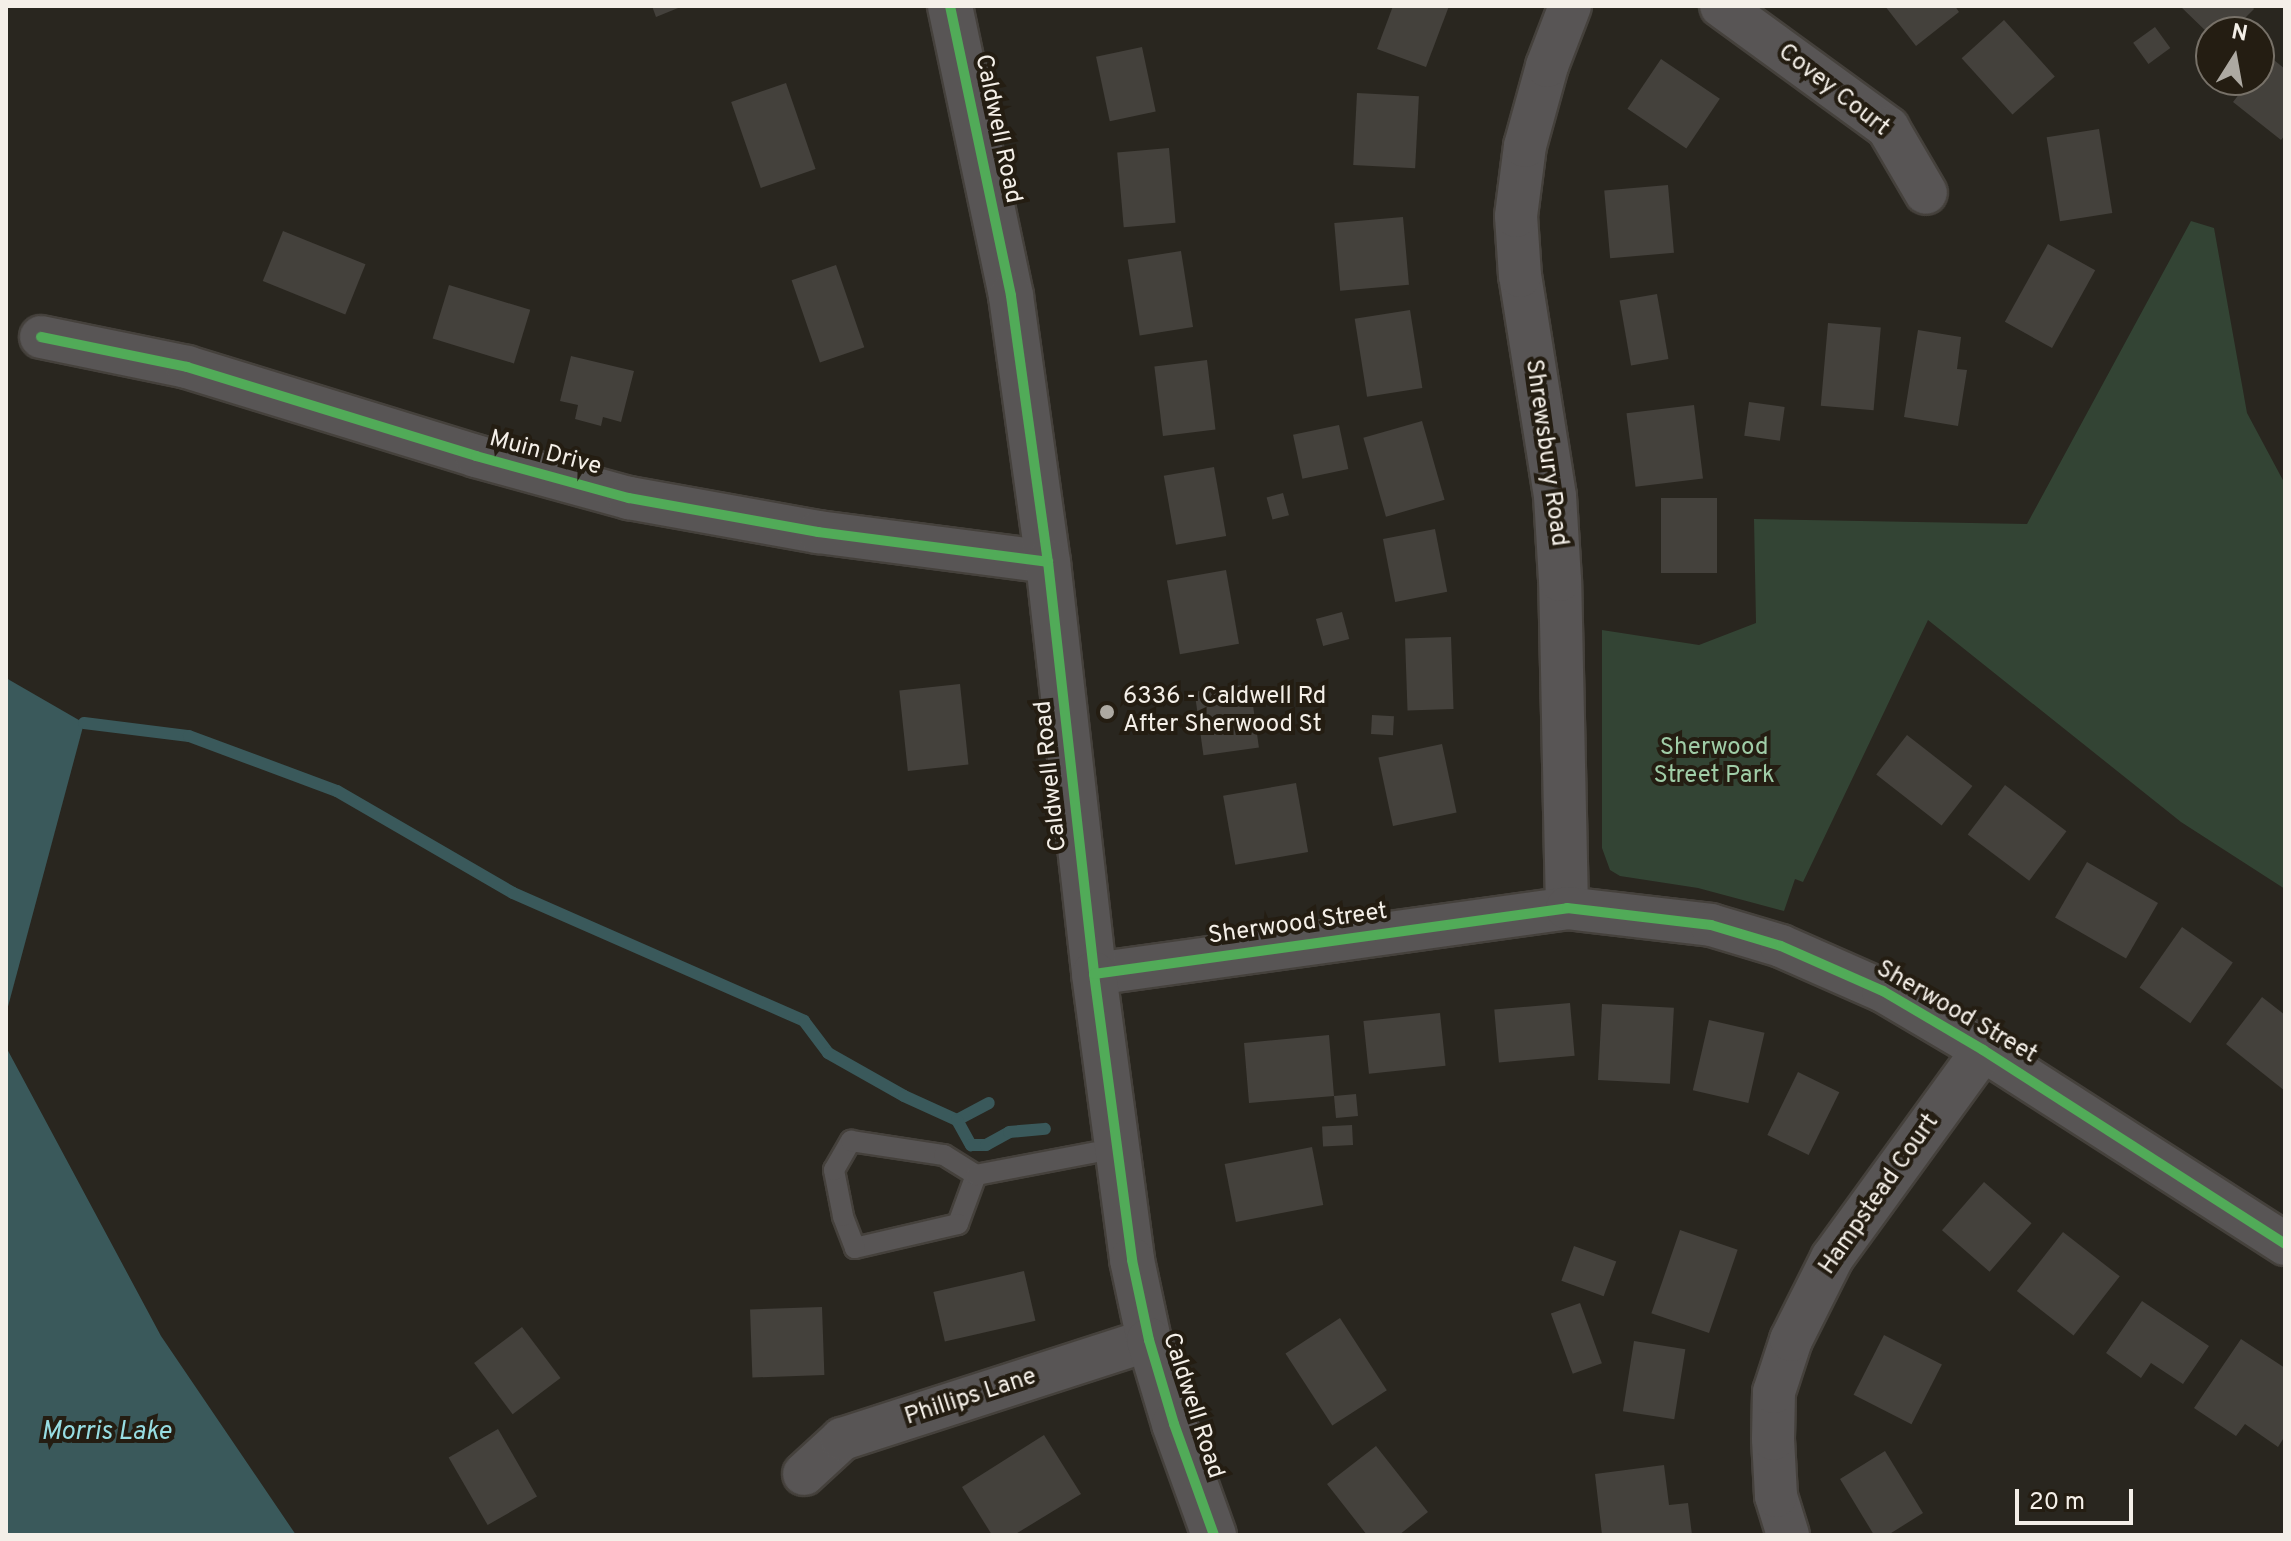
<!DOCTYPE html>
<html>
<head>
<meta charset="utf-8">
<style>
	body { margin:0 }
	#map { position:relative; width:2291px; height:1541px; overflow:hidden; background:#29261f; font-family:Overpass,sans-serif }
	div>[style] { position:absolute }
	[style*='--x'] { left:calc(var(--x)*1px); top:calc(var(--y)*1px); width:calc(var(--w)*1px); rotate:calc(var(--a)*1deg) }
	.green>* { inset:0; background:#334434 }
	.water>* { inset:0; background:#3a595b }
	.stream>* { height:12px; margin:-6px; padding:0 6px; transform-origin:6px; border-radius:6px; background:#3a595b }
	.building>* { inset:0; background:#44413c; transform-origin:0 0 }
	.roads { filter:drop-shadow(2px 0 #45413c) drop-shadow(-2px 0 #45413c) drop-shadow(0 2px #45413c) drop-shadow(0 -2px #45413c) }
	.service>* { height:20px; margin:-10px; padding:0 10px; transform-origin:10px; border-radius:10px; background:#585555 }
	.minor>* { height:42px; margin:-21px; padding:0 21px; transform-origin:21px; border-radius:21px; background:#585555 }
	.tertiary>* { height:44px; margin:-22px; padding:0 22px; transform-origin:22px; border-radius:22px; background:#585555 }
	.cycleway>* { height:10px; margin:-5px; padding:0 5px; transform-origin:5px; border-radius:5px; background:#51ab58 }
	.dots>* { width:22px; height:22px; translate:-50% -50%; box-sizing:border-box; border:4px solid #241d12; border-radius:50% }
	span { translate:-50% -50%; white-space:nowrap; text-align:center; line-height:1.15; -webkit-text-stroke:8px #241d12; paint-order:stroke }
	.street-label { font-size:24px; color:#f4efe8 }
	.poi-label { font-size:24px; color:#f4efe8 }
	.left { translate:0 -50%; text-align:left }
	.park-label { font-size:24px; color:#a0cda7 }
	.water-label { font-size:26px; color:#97dde3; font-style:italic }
	.frame { position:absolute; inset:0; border:8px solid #f4efe8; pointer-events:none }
	.north { position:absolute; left:2195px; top:16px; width:80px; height:80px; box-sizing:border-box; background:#241d12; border:2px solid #777168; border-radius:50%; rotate:11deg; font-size:22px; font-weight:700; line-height:32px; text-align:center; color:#f4efe8 }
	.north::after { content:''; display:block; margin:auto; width:28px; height:36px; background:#ada9a2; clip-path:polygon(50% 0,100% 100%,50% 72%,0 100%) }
	.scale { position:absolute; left:2015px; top:1489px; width:118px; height:36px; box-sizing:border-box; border:4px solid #f4efe8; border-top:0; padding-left:10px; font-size:24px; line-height:28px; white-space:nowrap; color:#f4efe8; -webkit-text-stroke:6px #241d12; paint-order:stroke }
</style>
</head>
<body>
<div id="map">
	<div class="green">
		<i style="clip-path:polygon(2191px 221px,2214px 228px,2247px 413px,2285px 484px,2285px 889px,2181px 822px,1928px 620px,1803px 882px,1795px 879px,1784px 911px,1698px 888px,1620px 876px,1610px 870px,1602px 848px,1602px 630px,1699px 645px,1756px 623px,1754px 519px,2027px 524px)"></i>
	</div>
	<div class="water">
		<i style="clip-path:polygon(6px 678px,84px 723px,6px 1014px)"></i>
		<i style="clip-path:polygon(6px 1047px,161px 1336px,296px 1535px,6px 1535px)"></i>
	</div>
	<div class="stream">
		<i style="--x:84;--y:723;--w:106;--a:7.1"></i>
		<i style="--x:189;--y:736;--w:158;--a:20.4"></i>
		<i style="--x:337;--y:791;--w:203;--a:30.1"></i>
		<i style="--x:513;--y:893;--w:318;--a:23.7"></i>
		<i style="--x:804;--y:1021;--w:40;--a:53"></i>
		<i style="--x:828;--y:1053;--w:87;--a:29.5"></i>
		<i style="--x:904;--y:1096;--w:58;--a:24.4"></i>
		<i style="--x:957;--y:1120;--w:36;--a:-28"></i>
		<i style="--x:957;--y:1120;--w:29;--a:61"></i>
		<i style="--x:971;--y:1145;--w:15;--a:0"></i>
		<i style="--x:986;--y:1145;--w:26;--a:-29"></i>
		<i style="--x:1009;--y:1132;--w:36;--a:-5"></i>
	</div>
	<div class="building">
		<i style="clip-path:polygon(652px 6px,683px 6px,656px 17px)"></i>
		<i style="clip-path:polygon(1393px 6px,1449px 6px,1426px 67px,1377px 49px)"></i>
		<i style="clip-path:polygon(1885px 6px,1955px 6px,1959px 12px,1916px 46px)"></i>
		<i style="clip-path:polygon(2180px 6px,2252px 6px,2254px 9px,2231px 32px,2211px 32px,2211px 36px)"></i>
		<i style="left:2004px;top:20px;width:76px;height:57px;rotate:48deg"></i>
		<i style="left:2155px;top:27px;width:26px;height:27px;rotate:54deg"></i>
		<i style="left:1142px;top:47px;width:66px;height:47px;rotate:78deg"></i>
		<i style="clip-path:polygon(2269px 56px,2285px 69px,2285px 135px,2281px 140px,2233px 102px,2250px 80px,2259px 80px,2259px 69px)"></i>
		<i style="left:1661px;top:59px;width:71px;height:60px;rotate:34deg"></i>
		<i style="left:786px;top:83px;width:91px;height:58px;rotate:71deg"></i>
		<i style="left:1357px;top:93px;width:62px;height:72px;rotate:3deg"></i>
		<i style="left:2099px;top:129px;width:85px;height:53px;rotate:81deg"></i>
		<i style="left:1169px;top:148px;width:75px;height:52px;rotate:85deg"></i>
		<i style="left:1668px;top:185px;width:68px;height:64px;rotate:85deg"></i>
		<i style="left:1403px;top:217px;width:68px;height:69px;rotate:85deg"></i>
		<i style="left:283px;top:231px;width:89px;height:54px;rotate:22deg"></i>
		<i style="left:2048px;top:244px;width:54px;height:89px;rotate:29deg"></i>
		<i style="left:1181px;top:251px;width:77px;height:54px;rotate:81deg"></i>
		<i style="left:836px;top:265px;width:87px;height:47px;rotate:71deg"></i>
		<i style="left:449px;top:285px;width:85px;height:56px;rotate:17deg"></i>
		<i style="left:1657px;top:294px;width:66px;height:38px;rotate:80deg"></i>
		<i style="left:1410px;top:310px;width:79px;height:56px;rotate:81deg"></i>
		<i style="left:1828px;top:323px;width:53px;height:83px;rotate:5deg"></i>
		<i style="clip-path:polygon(1918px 330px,1961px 337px,1957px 369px,1967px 370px,1958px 426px,1904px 417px)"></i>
		<i style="clip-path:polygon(571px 356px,634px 371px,621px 422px,603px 417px,601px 426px,575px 419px,578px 405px,560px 401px)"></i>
		<i style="left:1207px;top:360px;width:70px;height:53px;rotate:83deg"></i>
		<i style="left:1749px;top:402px;width:36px;height:34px;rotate:8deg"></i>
		<i style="left:1694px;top:405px;width:74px;height:68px;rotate:83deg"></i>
		<i style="left:1422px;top:421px;width:82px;height:61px;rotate:74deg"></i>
		<i style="left:1339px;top:425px;width:45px;height:47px;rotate:78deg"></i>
		<i style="left:1214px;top:467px;width:70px;height:51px;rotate:80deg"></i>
		<i style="left:1283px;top:493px;width:23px;height:17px;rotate:75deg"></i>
		<i style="left:1661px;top:498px;width:56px;height:75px"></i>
		<i style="left:1435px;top:529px;width:64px;height:53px;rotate:79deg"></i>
		<i style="left:1226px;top:570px;width:75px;height:60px;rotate:80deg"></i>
		<i style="left:1342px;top:612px;width:28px;height:27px;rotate:75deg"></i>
		<i style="left:1451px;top:637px;width:72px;height:46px;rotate:88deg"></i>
		<i style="left:960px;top:684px;width:81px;height:61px;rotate:84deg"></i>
		<i style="left:1250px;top:684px;width:64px;height:56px;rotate:82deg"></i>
		<i style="left:1372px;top:715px;width:22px;height:19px;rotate:3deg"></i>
		<i style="left:1907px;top:735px;width:83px;height:50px;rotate:38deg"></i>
		<i style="left:1442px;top:744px;width:70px;height:65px;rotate:78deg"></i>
		<i style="left:1296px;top:783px;width:70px;height:74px;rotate:80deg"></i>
		<i style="left:2005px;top:785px;width:77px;height:62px;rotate:37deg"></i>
		<i style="left:2087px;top:862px;width:82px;height:64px;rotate:30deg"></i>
		<i style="left:2182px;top:927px;width:62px;height:74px;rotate:35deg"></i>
		<i style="clip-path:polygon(2262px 997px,2285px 1015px,2285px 1091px,2226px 1044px)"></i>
		<i style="left:1570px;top:1003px;width:53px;height:76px;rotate:85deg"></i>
		<i style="left:1602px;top:1004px;width:72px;height:76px;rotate:3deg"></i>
		<i style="left:1440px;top:1013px;width:53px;height:77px;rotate:84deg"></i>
		<i style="left:1709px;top:1020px;width:57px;height:72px;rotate:13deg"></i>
		<i style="clip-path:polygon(1329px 1035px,1334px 1096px,1356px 1094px,1358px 1116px,1336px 1118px,1334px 1096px,1249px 1103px,1244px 1043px)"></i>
		<i style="left:1798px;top:1072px;width:46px;height:70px;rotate:26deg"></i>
		<i style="left:1352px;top:1125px;width:20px;height:30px;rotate:87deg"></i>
		<i style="left:1312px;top:1147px;width:59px;height:89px;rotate:79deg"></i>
		<i style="left:1984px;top:1182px;width:63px;height:64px;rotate:41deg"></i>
		<i style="left:1680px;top:1230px;width:61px;height:88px;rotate:19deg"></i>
		<i style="left:2063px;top:1232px;width:72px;height:75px;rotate:38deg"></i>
		<i style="left:1574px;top:1246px;width:45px;height:37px;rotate:20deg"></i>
		<i style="left:1024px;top:1271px;width:51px;height:93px;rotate:77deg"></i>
		<i style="clip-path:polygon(2142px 1301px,2209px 1346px,2183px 1384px,2151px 1363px,2141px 1378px,2106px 1353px)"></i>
		<i style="left:1580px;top:1303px;width:64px;height:31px;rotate:70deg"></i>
		<i style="left:822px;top:1307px;width:68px;height:72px;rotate:88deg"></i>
		<i style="left:1340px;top:1318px;width:86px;height:65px;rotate:57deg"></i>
		<i style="left:522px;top:1327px;width:64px;height:60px;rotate:53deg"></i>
		<i style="left:1884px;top:1335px;width:65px;height:67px;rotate:27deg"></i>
		<i style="clip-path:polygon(2241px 1339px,2285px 1368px,2285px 1436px,2278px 1447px,2245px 1424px,2236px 1436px,2194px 1408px)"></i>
		<i style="left:1634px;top:1341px;width:52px;height:71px;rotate:9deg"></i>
		<i style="left:498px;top:1429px;width:78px;height:57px;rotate:60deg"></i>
		<i style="clip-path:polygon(1044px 1435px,1081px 1494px,1014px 1535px,992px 1535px,962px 1487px)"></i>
		<i style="clip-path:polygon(1376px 1446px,1428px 1512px,1399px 1535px,1367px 1535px,1327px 1484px)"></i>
		<i style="clip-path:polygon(1885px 1451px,1923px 1513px,1888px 1535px,1874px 1535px,1840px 1479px)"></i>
		<i style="clip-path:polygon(1664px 1465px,1669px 1505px,1688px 1503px,1692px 1535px,1602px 1535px,1595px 1474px)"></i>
	</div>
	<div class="roads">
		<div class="service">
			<i style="--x:976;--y:1175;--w:52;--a:110.2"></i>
			<i style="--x:958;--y:1224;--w:106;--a:166.9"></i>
			<i style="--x:855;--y:1248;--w:34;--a:-111"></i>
			<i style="--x:843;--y:1216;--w:47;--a:-101.1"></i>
			<i style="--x:834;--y:1170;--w:34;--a:-60"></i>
			<i style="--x:851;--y:1141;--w:94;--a:8.6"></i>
			<i style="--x:944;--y:1155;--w:38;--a:32"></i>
			<i style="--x:976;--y:1175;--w:145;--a:-10.8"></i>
		</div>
		<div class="minor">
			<i style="--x:1721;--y:6;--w:207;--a:36.1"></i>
			<i style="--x:1888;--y:128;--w:75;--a:59.7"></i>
			<i style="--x:41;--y:337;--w:149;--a:11.6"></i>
			<i style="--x:187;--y:367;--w:302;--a:17.1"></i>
			<i style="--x:476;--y:456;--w:159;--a:15.4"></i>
			<i style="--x:629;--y:498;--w:192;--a:10.2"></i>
			<i style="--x:818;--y:532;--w:232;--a:7.4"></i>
			<i style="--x:1567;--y:908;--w:328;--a:-91.2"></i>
			<i style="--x:1560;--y:580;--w:84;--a:-93.4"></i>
			<i style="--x:1555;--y:496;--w:223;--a:-99"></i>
			<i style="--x:1520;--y:276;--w:60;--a:-93.8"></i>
			<i style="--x:1516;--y:216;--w:71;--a:-82.7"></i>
			<i style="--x:1525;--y:146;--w:83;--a:-74.6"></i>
			<i style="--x:1547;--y:66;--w:64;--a:-69"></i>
			<i style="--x:1094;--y:974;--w:478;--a:-7.9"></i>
			<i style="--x:1567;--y:908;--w:145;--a:6.7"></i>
			<i style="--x:1711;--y:925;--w:73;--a:16.7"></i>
			<i style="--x:1781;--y:946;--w:111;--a:23.8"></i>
			<i style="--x:1883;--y:991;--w:116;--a:30.5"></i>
			<i style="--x:1983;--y:1050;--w:359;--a:32.7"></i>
			<i style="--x:804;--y:1474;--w:52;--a:-42.6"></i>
			<i style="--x:842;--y:1439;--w:323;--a:-17.9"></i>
			<i style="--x:1788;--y:1535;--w:41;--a:-107.1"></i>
			<i style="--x:1776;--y:1496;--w:57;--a:-93"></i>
			<i style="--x:1773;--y:1439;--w:47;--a:-88.8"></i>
			<i style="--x:1774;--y:1392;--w:55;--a:-71.9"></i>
			<i style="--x:1791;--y:1340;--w:92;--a:-63.4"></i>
			<i style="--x:1832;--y:1258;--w:257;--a:-54"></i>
		</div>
		<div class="tertiary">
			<i style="--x:950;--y:6;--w:296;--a:78.1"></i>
			<i style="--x:1011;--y:296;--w:269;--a:82.1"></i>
			<i style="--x:1048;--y:562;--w:415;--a:83.6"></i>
			<i style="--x:1094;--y:974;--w:289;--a:82.4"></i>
			<i style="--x:1132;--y:1260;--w:82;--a:78"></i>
			<i style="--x:1149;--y:1340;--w:88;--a:73.4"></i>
			<i style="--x:1174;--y:1424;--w:118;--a:70.2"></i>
		</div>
	</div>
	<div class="cycleway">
		<i style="--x:950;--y:6;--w:296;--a:78.1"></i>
		<i style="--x:1011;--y:296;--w:269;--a:82.1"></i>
		<i style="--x:1048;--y:562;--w:415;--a:83.6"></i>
		<i style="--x:1094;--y:974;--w:289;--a:82.4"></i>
		<i style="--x:1132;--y:1260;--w:82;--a:78"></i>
		<i style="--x:1149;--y:1340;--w:88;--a:73.4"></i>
		<i style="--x:1174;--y:1424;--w:118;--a:70.2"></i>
		<i style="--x:41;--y:337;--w:149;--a:11.6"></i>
		<i style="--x:187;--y:367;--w:302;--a:17.1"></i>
		<i style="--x:476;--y:456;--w:159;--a:15.4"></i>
		<i style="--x:629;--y:498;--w:192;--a:10.2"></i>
		<i style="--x:818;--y:532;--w:232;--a:7.4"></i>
		<i style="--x:1094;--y:974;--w:478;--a:-7.9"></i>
		<i style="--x:1567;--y:908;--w:145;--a:6.7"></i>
		<i style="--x:1711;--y:925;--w:73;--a:16.7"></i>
		<i style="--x:1781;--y:946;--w:111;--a:23.8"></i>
		<i style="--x:1883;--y:991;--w:116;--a:30.5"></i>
		<i style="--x:1983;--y:1050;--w:359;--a:32.7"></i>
	</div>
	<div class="dots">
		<i style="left:1107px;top:712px;background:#ada9a2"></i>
	</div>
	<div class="street-label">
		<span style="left:1833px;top:91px;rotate:38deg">Covey Court</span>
		<span style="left:997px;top:129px;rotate:78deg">Caldwell Road</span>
		<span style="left:1545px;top:453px;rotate:82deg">Shrewsbury Road</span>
		<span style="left:545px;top:454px;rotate:15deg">Muin Drive</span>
		<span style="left:1052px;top:776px;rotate:-96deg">Caldwell Road</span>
		<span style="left:1298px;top:925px;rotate:-8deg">Sherwood Street</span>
		<span style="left:1956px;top:1013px;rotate:30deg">Sherwood Street</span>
		<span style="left:1880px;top:1195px;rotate:-55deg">Hampstead Court</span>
		<span style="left:971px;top:1398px;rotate:-18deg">Phillips Lane</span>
		<span style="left:1192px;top:1406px;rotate:72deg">Caldwell Road</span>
	</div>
	<div class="poi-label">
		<span class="left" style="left:1123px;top:712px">6336 - Caldwell Rd<br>After Sherwood St</span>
	</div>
	<div class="park-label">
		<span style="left:1714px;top:763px">Sherwood<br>Street Park</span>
	</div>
	<div class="water-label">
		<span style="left:106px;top:1433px">Morris Lake</span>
	</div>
	<div class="frame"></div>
	<div class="north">N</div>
	<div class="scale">20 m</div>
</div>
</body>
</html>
